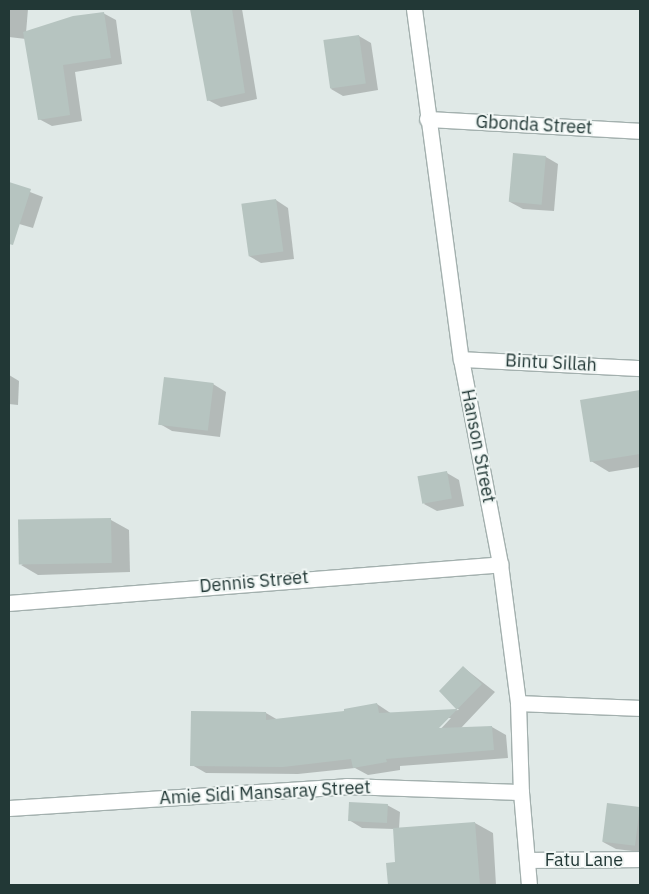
<!DOCTYPE html>
<html>
<head>
<meta charset="utf-8">
<style>
	body { margin:0 }
	#map { position:relative; width:649px; height:894px; overflow:hidden; background:#e0e9e7; font-family:"IBM Plex Sans",sans-serif }
	div>[style] { position:absolute }
	[style*='--x'] { left:calc(var(--x)*1px); top:calc(var(--y)*1px); width:calc(var(--w)*1px); rotate:calc(var(--a)*1deg) }
	.shadow>* { inset:0; background:#0003 }
	.building>* { inset:0; background:#b6c4c0; transform-origin:0 0 }
	.roads { filter:drop-shadow(1px 0 #a3b0ae) drop-shadow(-1px 0 #a3b0ae) drop-shadow(0 1px #a3b0ae) drop-shadow(0 -1px #a3b0ae) }
	.street>* { height:15px; margin:-7.5px; padding:0 7.5px; transform-origin:7.5px; border-radius:7.5px; background:#fff }
	span { translate:-50% -50%; white-space:nowrap; text-align:center; line-height:1.15; -webkit-text-stroke:4px #f0f6f4; paint-order:stroke }
	.street-label { font-size:18px; color:#223836 }
	.frame { position:absolute; inset:0; border:10px solid #223836; pointer-events:none }
</style>
</head>
<body>
<div id="map">
	<div class="shadow">
		<i style="clip-path:polygon(9px 9px,28px 9px,26px 33px,103px 13px,116px 20px,122px 64px,75px 72px,82px 121px,52px 126px,39px 119px,26px 39px,9px 37px)"></i>
		<i style="clip-path:polygon(191px 9px,242px 9px,257px 99px,221px 107px,208px 100px)"></i>
		<i style="clip-path:polygon(359px 36px,371px 43px,378px 90px,343px 96px,331px 89px)"></i>
		<i style="clip-path:polygon(514px 154px,546px 157px,558px 164px,554px 211px,523px 209px,510px 202px)"></i>
		<i style="clip-path:polygon(9px 184px,43px 197px,33px 228px,9px 221px)"></i>
		<i style="clip-path:polygon(276px 200px,288px 208px,294px 259px,261px 263px,249px 256px)"></i>
		<i style="clip-path:polygon(9px 375px,19px 381px,18px 405px,9px 404px)"></i>
		<i style="clip-path:polygon(213px 384px,226px 392px,220px 437px,172px 431px,160px 424px)"></i>
		<i style="clip-path:polygon(640px 392px,640px 467px,609px 472px,591px 461px,582px 401px)"></i>
		<i style="clip-path:polygon(447px 473px,459px 480px,464px 506px,437px 511px,424px 504px)"></i>
		<i style="clip-path:polygon(111px 520px,129px 530px,130px 572px,38px 575px,21px 565px)"></i>
		<i style="clip-path:polygon(evenodd,463px 667px,495px 692px,461px 728px,492px 727px,506px 735px,508px 758px,400px 766px,400px 770px,368px 775px,355px 768px,298px 774px,206px 773px,192px 765px,266px 713px,278px 720px,345px 712px,377px 704px,392px 714px,459px 710px,440px 691px,463px 667px,448px 718px,451px 718px,436px 734px,434px 732px,448px 718px)"></i>
		<i style="clip-path:polygon(609px 804px,640px 808px,640px 852px,616px 849px,603px 842px)"></i>
		<i style="clip-path:polygon(387px 805px,400px 812px,399px 829px,475px 823px,493px 833px,496px 885px,389px 885px,388px 864px,397px 863px,394px 829px,362px 828px,349px 820px)"></i>
	</div>
	<div class="building">
		<i style="clip-path:polygon(190px 9px,232px 9px,245px 93px,207px 101px)"></i>
		<i style="clip-path:polygon(104px 12px,111px 58px,63px 65px,70px 115px,38px 120px,23px 32px,73px 16px)"></i>
		<i style="left:359px;top:35px;width:49px;height:36px;rotate:82deg"></i>
		<i style="left:513px;top:153px;width:33px;height:49px;rotate:5deg"></i>
		<i style="clip-path:polygon(9px 182px,31px 189px,13px 245px,9px 244px)"></i>
		<i style="left:276px;top:199px;width:53px;height:35px;rotate:82deg"></i>
		<i style="left:164px;top:377px;width:50px;height:48px;rotate:7deg"></i>
		<i style="clip-path:polygon(640px 390px,640px 454px,590px 462px,580px 400px)"></i>
		<i style="left:447px;top:471px;width:28px;height:30px;rotate:80deg"></i>
		<i style="left:111px;top:518px;width:45px;height:93px;rotate:89deg"></i>
		<i style="clip-path:polygon(463px 666px,482px 684px,439px 728px,492px 726px,494px 750px,386px 759px,387px 762px,353px 768px,351px 759px,283px 767px,190px 766px,191px 711px,266px 712px,266px 720px,344px 711px,344px 709px,377px 703px,379px 713px,456px 709px,439px 691px)"></i>
		<i style="left:349px;top:802px;width:39px;height:19px;rotate:3deg"></i>
		<i style="left:607px;top:803px;width:33px;height:39px;rotate:7deg"></i>
		<i style="clip-path:polygon(475px 822px,480px 885px,388px 885px,386px 863px,395px 862px,393px 828px)"></i>
	</div>
	<div class="roads">
		<div class="street">
			<i style="--x:414;--y:9;--w:353;--a:82.4"></i>
			<i style="--x:461;--y:359;--w:209;--a:79.2"></i>
			<i style="--x:500;--y:564;--w:140;--a:82.6"></i>
			<i style="--x:518;--y:703;--w:89;--a:88.1"></i>
			<i style="--x:521;--y:792;--w:93;--a:85.1"></i>
			<i style="--x:427;--y:119;--w:213;--a:3.2"></i>
			<i style="--x:461;--y:359;--w:179;--a:2.9"></i>
			<i style="--x:9;--y:603;--w:493;--a:-4.5"></i>
			<i style="--x:518;--y:703;--w:122;--a:2.3"></i>
			<i style="--x:9;--y:808;--w:338;--a:-3.7"></i>
			<i style="--x:346;--y:786;--w:175;--a:2"></i>
			<i style="--x:529;--y:860;--w:111;--a:-0.5"></i>
		</div>
	</div>
	<div class="street-label">
		<span style="left:534px;top:125px;rotate:3deg">Gbonda Street</span>
		<span style="left:551px;top:363px;rotate:3deg">Bintu Sillah</span>
		<span style="left:478px;top:446px;rotate:79deg">Hanson Street</span>
		<span style="left:254px;top:582px;rotate:-5deg">Dennis Street</span>
		<span style="left:265px;top:793px;rotate:-3deg">Amie Sidi Mansaray Street</span>
		<span style="left:584px;top:860px">Fatu Lane</span>
	</div>
	<div class="frame"></div>
</div>
</body>
</html>
